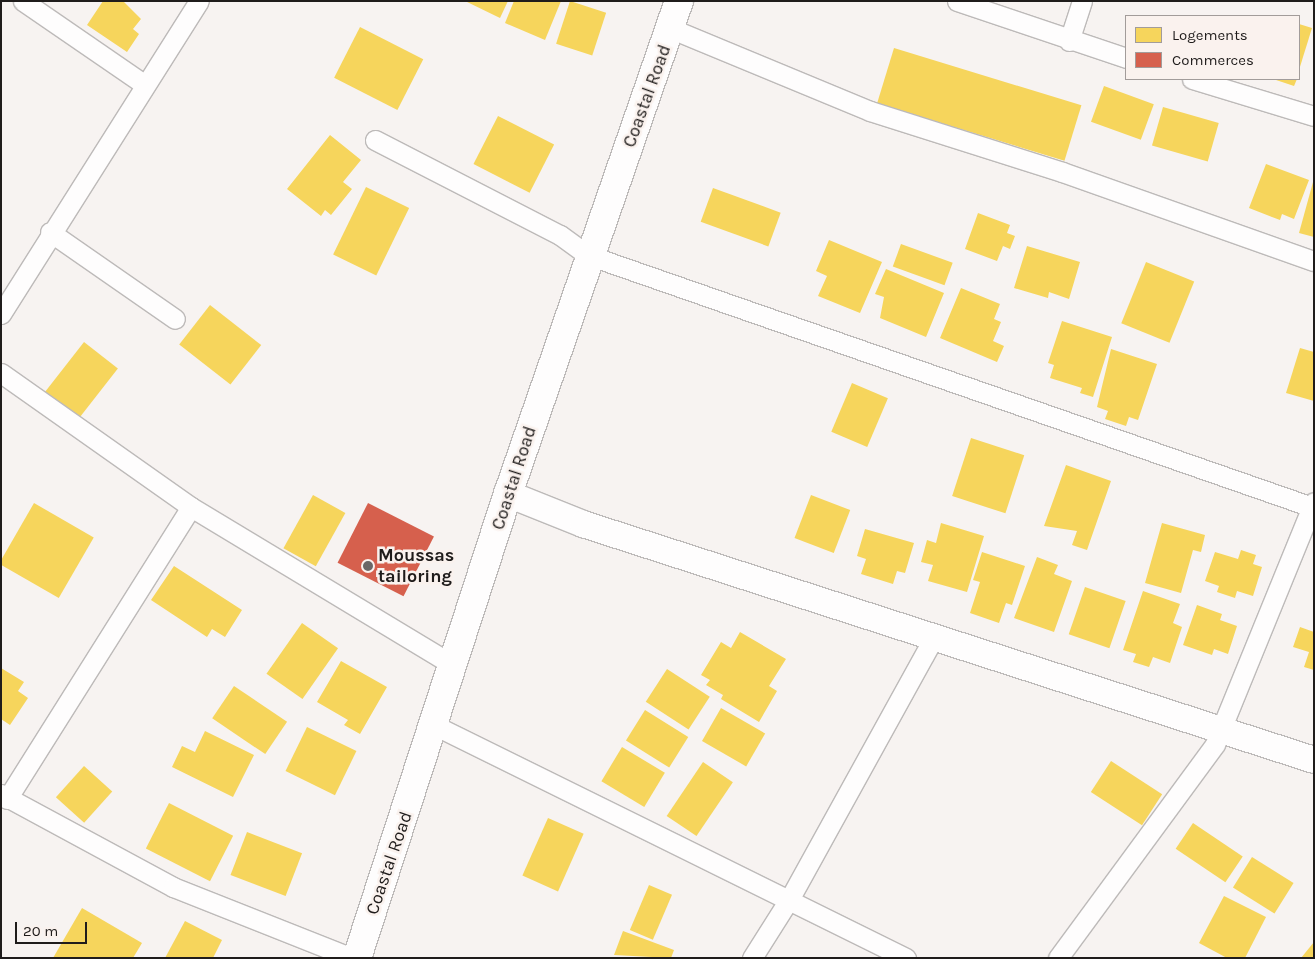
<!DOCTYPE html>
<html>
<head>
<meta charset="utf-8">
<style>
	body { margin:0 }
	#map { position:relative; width:1315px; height:959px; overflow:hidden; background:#f7f3f1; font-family:Karla,sans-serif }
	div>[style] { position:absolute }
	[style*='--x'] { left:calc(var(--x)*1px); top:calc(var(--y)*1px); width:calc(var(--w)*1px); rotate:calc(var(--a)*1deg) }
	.homes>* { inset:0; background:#f6d55c; transform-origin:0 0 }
	.shops>* { inset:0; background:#d6604d; transform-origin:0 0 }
	.roads { filter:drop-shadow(1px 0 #bdbab9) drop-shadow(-1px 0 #bdbab9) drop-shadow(0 1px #bdbab9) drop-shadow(0 -1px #bdbab9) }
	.street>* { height:19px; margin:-9.5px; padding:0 9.5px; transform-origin:9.5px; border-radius:9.5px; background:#fefdfd }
	.secondary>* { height:26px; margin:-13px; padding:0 13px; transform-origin:13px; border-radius:13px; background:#fefdfd }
	.primary>* { height:28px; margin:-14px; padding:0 14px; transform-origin:14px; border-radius:14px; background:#fefdfd }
	.dots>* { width:14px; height:14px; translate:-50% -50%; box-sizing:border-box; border:2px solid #faf2ee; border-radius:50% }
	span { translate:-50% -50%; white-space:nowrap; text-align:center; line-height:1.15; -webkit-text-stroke:5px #faf2ee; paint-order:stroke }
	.street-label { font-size:18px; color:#1f1c1b }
	.poi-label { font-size:18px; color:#1f1c1b; font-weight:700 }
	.left { translate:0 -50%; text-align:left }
	.frame { position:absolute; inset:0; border:2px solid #1f1c1b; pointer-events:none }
	.legend { position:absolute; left:1125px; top:15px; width:175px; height:65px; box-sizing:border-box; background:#faf2ee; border:1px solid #a29c9a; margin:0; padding:6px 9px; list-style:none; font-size:15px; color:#1f1c1b }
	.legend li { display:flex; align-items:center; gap:10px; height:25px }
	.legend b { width:25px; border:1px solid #a29c9a }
	.scale { position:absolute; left:15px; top:922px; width:72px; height:22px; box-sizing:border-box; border:2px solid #1f1c1b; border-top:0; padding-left:6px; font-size:15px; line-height:18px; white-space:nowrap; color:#1f1c1b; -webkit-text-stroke:4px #faf2ee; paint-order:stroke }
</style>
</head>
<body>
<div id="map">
	<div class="homes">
		<i style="clip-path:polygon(103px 1px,123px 1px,141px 19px,133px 29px,139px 34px,127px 52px,87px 25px)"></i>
		<i style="clip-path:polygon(465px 1px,508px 1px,500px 18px)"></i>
		<i style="clip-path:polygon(514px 1px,561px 1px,545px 40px,505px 23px)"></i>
		<i style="left:570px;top:1px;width:38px;height:45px;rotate:18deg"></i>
		<i style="clip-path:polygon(1299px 24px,1312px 28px,1299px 70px)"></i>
		<i style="left:360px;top:27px;width:71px;height:57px;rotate:27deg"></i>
		<i style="left:894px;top:48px;width:196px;height:58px;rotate:17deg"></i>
		<i style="clip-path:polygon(1273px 79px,1297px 79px,1294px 86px)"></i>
		<i style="left:1104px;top:86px;width:53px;height:38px;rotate:20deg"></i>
		<i style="left:1163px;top:107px;width:58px;height:40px;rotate:16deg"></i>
		<i style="left:498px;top:116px;width:63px;height:54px;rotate:27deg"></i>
		<i style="clip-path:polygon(330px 135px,361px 160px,343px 182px,352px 189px,331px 215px,325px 210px,321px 216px,287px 189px)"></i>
		<i style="clip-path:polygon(1266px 164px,1309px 180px,1294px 219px,1282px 214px,1280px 220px,1249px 208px)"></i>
		<i style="clip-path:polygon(1313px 182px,1314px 182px,1314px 237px,1299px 233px)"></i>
		<i style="left:366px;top:187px;width:48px;height:75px;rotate:26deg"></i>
		<i style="left:713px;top:188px;width:72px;height:36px;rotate:20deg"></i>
		<i style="clip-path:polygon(978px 213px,1010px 225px,1007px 233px,1015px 236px,1010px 249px,1003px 246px,997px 261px,965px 249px)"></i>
		<i style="clip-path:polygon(829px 240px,882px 262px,860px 313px,818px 296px,827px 276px,816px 271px)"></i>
		<i style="left:901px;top:244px;width:55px;height:24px;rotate:20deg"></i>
		<i style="clip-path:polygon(1027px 246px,1080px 262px,1069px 299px,1049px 292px,1048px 298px,1014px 288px)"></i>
		<i style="left:1146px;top:262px;width:52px;height:66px;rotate:22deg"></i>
		<i style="clip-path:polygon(886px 269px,944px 293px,926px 337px,880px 318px,884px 297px,875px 294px)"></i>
		<i style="clip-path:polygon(961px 288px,1000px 304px,994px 319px,1001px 322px,993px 341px,1004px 346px,997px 362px,940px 338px)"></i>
		<i style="left:210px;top:305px;width:65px;height:50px;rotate:38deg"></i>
		<i style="clip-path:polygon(1062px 321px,1112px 337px,1093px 397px,1080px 393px,1082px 388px,1050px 378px,1054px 365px,1048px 363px)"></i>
		<i style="left:84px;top:342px;width:43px;height:65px;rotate:38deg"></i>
		<i style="clip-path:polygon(1300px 348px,1314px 352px,1314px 401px,1286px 393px)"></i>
		<i style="clip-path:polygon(1111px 349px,1157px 364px,1138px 420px,1129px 417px,1126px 426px,1105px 419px,1108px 411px,1097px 407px)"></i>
		<i style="left:852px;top:383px;width:39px;height:53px;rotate:23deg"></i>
		<i style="left:971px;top:438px;width:56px;height:61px;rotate:18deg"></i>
		<i style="clip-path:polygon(1066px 465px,1111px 481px,1087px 550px,1072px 545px,1077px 531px,1044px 526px)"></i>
		<i style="left:313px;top:495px;width:37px;height:61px;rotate:29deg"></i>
		<i style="left:811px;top:495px;width:42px;height:46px;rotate:21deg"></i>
		<i style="left:34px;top:503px;width:69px;height:70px;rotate:30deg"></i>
		<i style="clip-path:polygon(941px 523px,984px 536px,967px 592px,928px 581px,933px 565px,921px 562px,927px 540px,936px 543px)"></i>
		<i style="clip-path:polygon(1162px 523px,1205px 535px,1201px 552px,1193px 550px,1181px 593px,1145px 583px)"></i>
		<i style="clip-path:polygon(865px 529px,914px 543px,905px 573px,897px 571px,893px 584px,861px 574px,866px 559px,857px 556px)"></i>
		<i style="clip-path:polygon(1241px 550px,1256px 555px,1253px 564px,1262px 567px,1253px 596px,1237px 591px,1235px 598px,1217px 592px,1219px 586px,1205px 581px,1215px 552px,1238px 559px)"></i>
		<i style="clip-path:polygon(982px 552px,1025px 566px,1012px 605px,1006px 603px,999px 623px,970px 613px,980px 582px,973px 580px)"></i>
		<i style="clip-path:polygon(1037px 557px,1058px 565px,1054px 574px,1072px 581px,1054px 632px,1014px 618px)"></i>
		<i style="clip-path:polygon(174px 566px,242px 610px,225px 637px,212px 629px,207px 637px,151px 600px)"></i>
		<i style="left:1085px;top:587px;width:43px;height:50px;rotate:19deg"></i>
		<i style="clip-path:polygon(1143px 591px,1180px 604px,1173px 623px,1182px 627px,1170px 663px,1153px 657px,1149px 667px,1133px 662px,1136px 654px,1123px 650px)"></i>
		<i style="clip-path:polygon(1197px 605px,1222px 614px,1220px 620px,1237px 626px,1228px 654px,1214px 649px,1212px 655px,1183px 645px)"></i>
		<i style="left:302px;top:623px;width:44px;height:62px;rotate:35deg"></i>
		<i style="clip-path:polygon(1300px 627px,1314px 632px,1314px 670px,1304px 667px,1309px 652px,1293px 647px)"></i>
		<i style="clip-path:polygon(740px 632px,786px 659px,769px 686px,777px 691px,759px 722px,721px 699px,723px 695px,706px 685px,710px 680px,701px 675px,721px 642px,731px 648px)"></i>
		<i style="clip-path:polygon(341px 661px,387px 687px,360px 734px,344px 725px,348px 720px,317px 702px)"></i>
		<i style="clip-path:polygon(1px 668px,24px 682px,18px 691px,28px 698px,10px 725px,1px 719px)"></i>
		<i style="left:667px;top:669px;width:51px;height:39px;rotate:33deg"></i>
		<i style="left:234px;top:686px;width:64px;height:39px;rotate:34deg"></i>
		<i style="left:721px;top:708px;width:51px;height:38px;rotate:30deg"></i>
		<i style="left:645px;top:710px;width:51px;height:36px;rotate:32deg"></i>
		<i style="left:307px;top:727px;width:55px;height:49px;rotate:26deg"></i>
		<i style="clip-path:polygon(205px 731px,254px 755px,233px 797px,172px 767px,182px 746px,195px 752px)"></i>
		<i style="left:622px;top:747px;width:50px;height:40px;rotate:31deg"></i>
		<i style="left:1111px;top:761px;width:61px;height:37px;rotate:33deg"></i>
		<i style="left:703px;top:762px;width:36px;height:65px;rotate:34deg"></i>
		<i style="left:84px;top:766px;width:38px;height:42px;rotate:42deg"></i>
		<i style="left:169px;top:803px;width:72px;height:51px;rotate:27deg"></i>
		<i style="left:548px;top:818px;width:39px;height:63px;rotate:24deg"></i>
		<i style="left:1193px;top:823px;width:60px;height:31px;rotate:34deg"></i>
		<i style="left:247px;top:832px;width:59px;height:46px;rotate:21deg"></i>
		<i style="left:1252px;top:857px;width:49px;height:36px;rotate:32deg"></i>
		<i style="left:649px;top:885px;width:25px;height:49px;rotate:23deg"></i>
		<i style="clip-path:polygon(1224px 896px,1266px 917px,1245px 958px,1227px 958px,1199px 943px)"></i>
		<i style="clip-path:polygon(82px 908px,142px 943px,133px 958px,53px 958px)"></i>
		<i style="clip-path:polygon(185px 921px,222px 940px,213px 958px,165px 958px)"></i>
		<i style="clip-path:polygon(623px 931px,674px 950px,671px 958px,614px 955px)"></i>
		<i style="clip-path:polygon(1314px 942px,1314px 958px,1301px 958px)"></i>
	</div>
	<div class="shops">
		<i style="left:368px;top:503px;width:74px;height:67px;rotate:27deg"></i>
	</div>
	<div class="roads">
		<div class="street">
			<i style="--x:23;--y:1;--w:148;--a:34.5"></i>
			<i style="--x:957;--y:1;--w:178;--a:18.6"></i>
			<i style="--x:672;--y:29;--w:214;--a:22.5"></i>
			<i style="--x:870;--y:111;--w:201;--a:17.6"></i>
			<i style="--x:1062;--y:172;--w:267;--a:19.5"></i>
			<i style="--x:1069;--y:41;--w:42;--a:-72"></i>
			<i style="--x:1192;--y:79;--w:127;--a:16.9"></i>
			<i style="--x:375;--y:140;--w:208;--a:27.2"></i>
			<i style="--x:560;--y:235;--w:34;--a:36"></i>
			<i style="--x:588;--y:255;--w:767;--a:19.19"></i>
			<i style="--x:50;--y:232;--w:152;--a:34.8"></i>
			<i style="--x:1;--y:314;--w:370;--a:-57.7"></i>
			<i style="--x:1;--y:373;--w:232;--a:35.2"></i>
			<i style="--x:191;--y:507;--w:308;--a:31.1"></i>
			<i style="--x:436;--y:726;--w:524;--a:26.27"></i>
			<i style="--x:1;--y:794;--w:196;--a:28.4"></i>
			<i style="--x:173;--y:887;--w:193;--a:21.6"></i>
			<i style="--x:7;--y:799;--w:345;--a:-57.8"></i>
			<i style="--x:752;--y:958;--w:71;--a:-57.7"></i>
			<i style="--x:790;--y:898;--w:300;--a:-61.1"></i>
			<i style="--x:1058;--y:958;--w:265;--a:-53.7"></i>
			<i style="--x:1215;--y:744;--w:261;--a:-67.8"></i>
		</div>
		<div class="secondary">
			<i style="--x:508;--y:494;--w:81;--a:21.8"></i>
			<i style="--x:583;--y:524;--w:768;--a:17.89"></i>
		</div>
		<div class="primary">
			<i style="--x:357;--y:958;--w:488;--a:-72"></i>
			<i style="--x:508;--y:494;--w:522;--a:-70.87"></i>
		</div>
	</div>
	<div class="dots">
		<i style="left:368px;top:566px;background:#6b6766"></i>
	</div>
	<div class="street-label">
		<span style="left:647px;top:96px;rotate:-70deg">Coastal Road</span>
		<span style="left:514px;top:478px;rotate:-72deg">Coastal Road</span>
		<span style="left:389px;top:863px;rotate:-71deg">Coastal Road</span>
	</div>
	<div class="poi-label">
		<span class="left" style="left:378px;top:566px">Moussas<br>tailoring</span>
	</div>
	<div class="frame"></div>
	<ul class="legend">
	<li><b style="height:14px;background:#f6d55c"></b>Logements</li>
	<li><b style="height:14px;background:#d6604d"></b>Commerces</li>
	</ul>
	<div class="scale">20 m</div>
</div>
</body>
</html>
